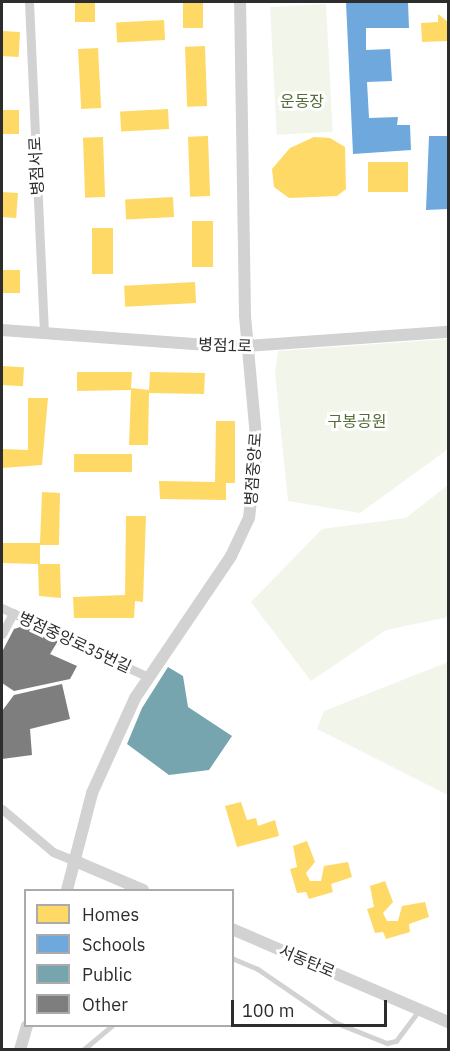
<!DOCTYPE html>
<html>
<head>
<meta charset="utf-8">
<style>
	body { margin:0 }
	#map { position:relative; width:450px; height:1051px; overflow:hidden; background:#fff; font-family:"IBM Plex Sans","Noto Sans KR",sans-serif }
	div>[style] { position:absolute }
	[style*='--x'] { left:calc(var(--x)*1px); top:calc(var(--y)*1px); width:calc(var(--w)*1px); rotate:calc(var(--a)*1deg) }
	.green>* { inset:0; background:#f1f5ea; transform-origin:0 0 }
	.homes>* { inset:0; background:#ffd966; transform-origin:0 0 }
	.schools>* { inset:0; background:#6fa8dc }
	.public>* { inset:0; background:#76a5af }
	.building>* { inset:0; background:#7e7e7e }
	.service>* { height:4.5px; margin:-2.25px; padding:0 2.25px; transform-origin:2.25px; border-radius:2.25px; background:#d2d2d2 }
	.minor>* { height:9px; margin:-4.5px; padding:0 4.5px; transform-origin:4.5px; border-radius:4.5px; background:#d2d2d2 }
	.tertiary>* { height:12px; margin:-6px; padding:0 6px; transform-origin:6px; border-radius:6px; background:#d2d2d2 }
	span { translate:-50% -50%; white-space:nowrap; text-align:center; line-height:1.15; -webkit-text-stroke:6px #fff; paint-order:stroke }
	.park-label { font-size:16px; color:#536d37 }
	.street-label { font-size:16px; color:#2d2d2d }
	.frame { position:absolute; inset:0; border:3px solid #2d2d2d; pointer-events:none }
	.legend { position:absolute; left:24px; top:889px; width:210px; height:138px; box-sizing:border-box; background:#fff; border:2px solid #ababab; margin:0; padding:8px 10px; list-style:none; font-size:18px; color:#2d2d2d }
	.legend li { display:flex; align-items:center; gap:12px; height:30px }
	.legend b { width:30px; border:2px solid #ababab }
	.scale { position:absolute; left:231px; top:1000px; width:156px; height:27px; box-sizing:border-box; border:3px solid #2d2d2d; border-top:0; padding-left:8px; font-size:18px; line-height:21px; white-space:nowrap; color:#2d2d2d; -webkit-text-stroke:4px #fff; paint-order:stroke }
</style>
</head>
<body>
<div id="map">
	<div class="green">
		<i style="left:326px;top:4px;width:128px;height:56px;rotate:87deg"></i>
		<i style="clip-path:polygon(448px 339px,448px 449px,360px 513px,288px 501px,275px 373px,278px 351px)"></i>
		<i style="clip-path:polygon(448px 485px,448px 617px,386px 630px,311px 681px,251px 602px,322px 529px,406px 518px)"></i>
		<i style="clip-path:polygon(448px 662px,448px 795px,317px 729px,324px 711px)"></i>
	</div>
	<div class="homes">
		<i style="left:75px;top:2px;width:20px;height:20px"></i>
		<i style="left:183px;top:2px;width:20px;height:26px"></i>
		<i style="clip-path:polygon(438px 14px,448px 22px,448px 41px,422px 42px,421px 23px,438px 22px)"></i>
		<i style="left:164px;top:20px;width:20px;height:48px;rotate:87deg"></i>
		<i style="left:2px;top:31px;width:18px;height:25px;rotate:3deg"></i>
		<i style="left:205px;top:46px;width:60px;height:20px;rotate:88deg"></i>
		<i style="left:98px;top:48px;width:60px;height:20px;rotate:87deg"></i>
		<i style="left:168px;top:109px;width:20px;height:48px;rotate:87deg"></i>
		<i style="left:2px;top:110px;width:17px;height:24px"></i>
		<i style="left:208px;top:136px;width:60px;height:20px;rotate:88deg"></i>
		<i style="left:103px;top:137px;width:60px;height:20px;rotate:88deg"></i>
		<i style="clip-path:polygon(314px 137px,330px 138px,345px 147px,346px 189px,337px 196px,289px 198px,274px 187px,272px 169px,290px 148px)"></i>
		<i style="left:408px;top:162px;width:30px;height:40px;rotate:90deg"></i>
		<i style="left:2px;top:192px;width:16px;height:25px;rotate:4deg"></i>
		<i style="left:173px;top:197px;width:20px;height:48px;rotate:87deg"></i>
		<i style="left:192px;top:221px;width:21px;height:46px"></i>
		<i style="left:92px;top:228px;width:21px;height:46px"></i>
		<i style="left:2px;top:270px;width:18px;height:23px"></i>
		<i style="left:195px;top:282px;width:21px;height:71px;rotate:87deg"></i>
		<i style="left:2px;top:366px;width:22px;height:19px;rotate:3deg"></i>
		<i style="clip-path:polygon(77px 372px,132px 372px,131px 388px,149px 390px,150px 372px,205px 373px,204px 394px,149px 393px,148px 445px,129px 445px,131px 390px,77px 391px)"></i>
		<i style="clip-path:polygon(28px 398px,48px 398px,42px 465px,2px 468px,2px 449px,28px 450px)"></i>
		<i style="clip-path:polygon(216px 421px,235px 421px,235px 483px,226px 483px,226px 500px,160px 499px,159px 481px,215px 482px)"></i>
		<i style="left:74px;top:454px;width:58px;height:18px"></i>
		<i style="clip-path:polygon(42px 492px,60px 493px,59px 545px,40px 545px,40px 564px,60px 564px,61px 598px,39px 596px,38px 564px,2px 563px,2px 543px,40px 543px)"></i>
		<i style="clip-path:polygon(126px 516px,146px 516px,143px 602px,135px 601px,134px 618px,74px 618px,73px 597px,125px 595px)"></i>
		<i style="clip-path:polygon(241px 802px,247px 820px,256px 818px,258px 826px,275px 820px,279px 836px,237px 847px,225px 806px)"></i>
		<i style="clip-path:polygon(307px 841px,315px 862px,306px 873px,310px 881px,321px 881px,324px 866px,348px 862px,352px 877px,331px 884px,333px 892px,309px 899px,306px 892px,297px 893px,290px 869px,297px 867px,293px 846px)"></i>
		<i style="clip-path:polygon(385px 881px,393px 902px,383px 913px,387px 921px,398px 921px,402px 906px,425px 902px,429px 917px,409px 924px,410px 932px,386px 939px,383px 932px,375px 933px,367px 909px,374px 907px,370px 886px)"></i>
	</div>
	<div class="schools">
		<i style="clip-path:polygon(346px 2px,408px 2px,409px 28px,366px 28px,366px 50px,390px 49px,392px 81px,367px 82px,369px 118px,398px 117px,397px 125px,410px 125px,411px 150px,353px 154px)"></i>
		<i style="clip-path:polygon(429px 136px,448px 136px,448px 209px,426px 210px)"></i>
	</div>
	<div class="public">
		<i style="clip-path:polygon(168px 667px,183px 676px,188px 707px,232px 736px,209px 770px,169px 775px,127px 744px,142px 708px)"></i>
	</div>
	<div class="building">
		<i style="clip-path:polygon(26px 625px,58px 641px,50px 654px,77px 666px,70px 679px,14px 691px,2px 683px,2px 652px,14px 629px)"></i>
		<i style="clip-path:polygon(62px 684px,70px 719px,30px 729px,32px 755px,2px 759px,2px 711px,14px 695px)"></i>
	</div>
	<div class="service">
		<i style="--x:232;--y:958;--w:28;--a:23"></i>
		<i style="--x:258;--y:969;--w:96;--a:34.4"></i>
		<i style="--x:337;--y:1023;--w:54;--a:21.8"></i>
		<i style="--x:387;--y:1043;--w:9;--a:-13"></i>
		<i style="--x:396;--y:1041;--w:39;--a:-53"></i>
		<i style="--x:83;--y:1050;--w:38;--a:-40"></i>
	</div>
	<div class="minor">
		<i style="--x:29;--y:2;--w:329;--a:87.4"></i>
		<i style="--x:2;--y:608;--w:161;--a:25.3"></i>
		<i style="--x:2;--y:634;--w:24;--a:-62"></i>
		<i style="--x:2;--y:809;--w:67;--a:40.1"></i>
		<i style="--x:53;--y:852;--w:24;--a:22"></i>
	</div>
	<div class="tertiary">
		<i style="--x:2;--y:330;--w:230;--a:4.2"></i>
		<i style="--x:231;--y:347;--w:218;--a:-4"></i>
		<i style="--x:75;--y:861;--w:74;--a:23.1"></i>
		<i style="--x:67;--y:890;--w:100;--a:-75.5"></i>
		<i style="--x:92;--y:793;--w:104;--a:-65.6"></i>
		<i style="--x:135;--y:698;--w:171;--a:-55.9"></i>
		<i style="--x:231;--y:556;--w:42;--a:-64.7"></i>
		<i style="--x:249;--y:518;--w:70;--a:-83.5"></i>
		<i style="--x:257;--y:448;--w:134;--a:-95.2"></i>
		<i style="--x:245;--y:315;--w:313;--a:-90.9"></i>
		<i style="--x:232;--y:929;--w:235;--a:23.3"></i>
		<i style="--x:20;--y:1050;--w:25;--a:-74"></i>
	</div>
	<div class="park-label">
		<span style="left:302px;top:101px">운동장</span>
		<span style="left:357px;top:421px">구봉공원</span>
	</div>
	<div class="street-label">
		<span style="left:36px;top:166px;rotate:-93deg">병점서로</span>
		<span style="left:225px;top:345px;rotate:2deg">병점1로</span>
		<span style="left:253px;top:469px;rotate:-86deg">병점중앙로</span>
		<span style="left:75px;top:642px;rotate:25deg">병점중앙로35번길</span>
		<span style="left:307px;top:961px;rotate:23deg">서동탄로</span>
	</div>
	<div class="frame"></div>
	<ul class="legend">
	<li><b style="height:16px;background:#ffd966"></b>Homes</li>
	<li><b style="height:16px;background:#6fa8dc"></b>Schools</li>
	<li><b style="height:16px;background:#76a5af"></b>Public</li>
	<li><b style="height:16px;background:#7e7e7e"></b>Other</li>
	</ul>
	<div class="scale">100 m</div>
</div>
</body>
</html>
